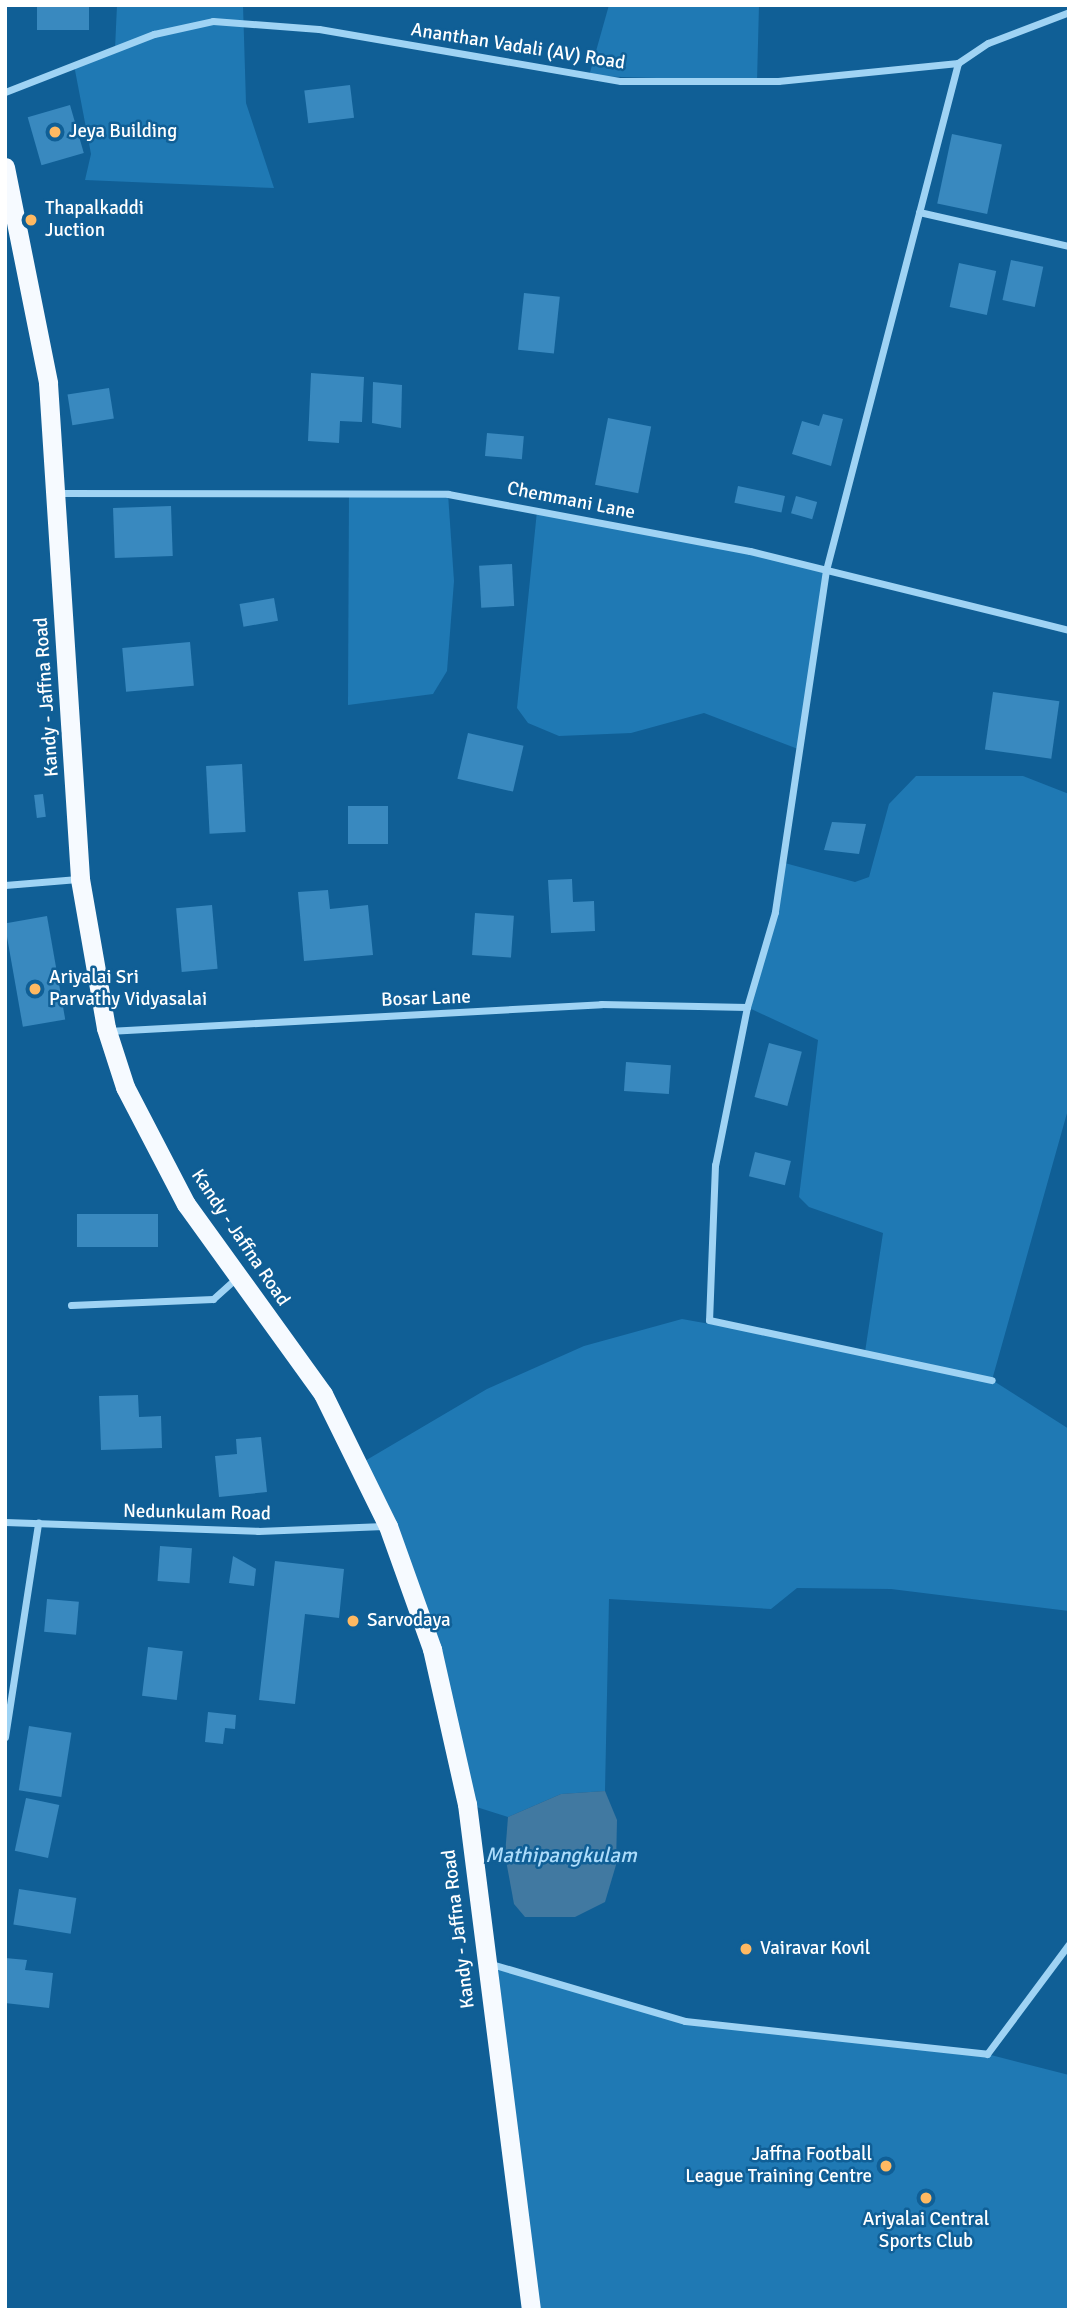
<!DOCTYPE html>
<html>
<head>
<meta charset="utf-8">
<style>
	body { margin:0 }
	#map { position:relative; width:1074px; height:2315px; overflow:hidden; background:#105f96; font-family:Signika,sans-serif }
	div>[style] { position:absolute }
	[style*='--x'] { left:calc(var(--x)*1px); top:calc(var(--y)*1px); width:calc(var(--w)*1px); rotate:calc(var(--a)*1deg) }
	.green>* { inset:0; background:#1f79b4 }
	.water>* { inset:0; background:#4179a1 }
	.building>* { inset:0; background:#3989bf; transform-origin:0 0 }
	.minor>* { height:7px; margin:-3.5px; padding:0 3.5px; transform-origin:3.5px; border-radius:3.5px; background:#9fd3f4 }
	.trunk>* { height:19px; margin:-9.5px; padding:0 9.5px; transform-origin:9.5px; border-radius:9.5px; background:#f6faff }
	.dots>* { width:19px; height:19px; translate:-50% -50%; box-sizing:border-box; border:4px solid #105f96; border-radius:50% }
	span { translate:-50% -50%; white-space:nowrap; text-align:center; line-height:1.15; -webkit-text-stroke:5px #105f96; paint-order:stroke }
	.street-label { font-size:19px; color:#fff }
	.poi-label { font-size:19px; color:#fff }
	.left { translate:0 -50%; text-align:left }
	.right { translate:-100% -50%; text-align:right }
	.water-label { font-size:21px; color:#acdcfb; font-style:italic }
	.frame { position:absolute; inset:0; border:7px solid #fff; pointer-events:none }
</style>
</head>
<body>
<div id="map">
	<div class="green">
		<i style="clip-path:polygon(117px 5px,243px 5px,246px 103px,274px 188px,85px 180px,91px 154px,74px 65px,115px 49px)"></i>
		<i style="clip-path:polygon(609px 5px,759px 5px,757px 81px,589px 76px)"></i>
		<i style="clip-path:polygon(349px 493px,448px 494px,454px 581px,447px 671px,433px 694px,348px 705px)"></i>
		<i style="clip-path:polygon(537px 511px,826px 570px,798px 749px,704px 713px,631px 733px,559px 736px,528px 723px,517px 708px)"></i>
		<i style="clip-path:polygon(916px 776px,1023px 776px,1069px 794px,1069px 1106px,992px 1380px,1069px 1429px,1069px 1611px,891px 1589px,797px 1588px,771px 1609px,609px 1599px,605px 1791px,561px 1794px,508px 1817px,467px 1804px,432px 1649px,358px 1465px,487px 1389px,584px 1346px,682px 1319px,865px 1352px,883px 1233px,809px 1207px,799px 1197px,818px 1040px,747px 1007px,775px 912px,781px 862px,855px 882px,869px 877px,889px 804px)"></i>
		<i style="clip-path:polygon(488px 1963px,685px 2021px,987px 2054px,1069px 2075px,1069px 2310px,531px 2310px)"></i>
	</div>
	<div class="water">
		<i style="clip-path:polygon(605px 1791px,617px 1820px,616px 1865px,605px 1902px,575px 1917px,525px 1917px,514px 1904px,505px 1855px,508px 1817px,561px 1794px)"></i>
	</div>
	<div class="building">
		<i style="left:37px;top:5px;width:52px;height:25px"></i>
		<i style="left:350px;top:85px;width:33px;height:46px;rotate:83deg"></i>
		<i style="left:70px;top:105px;width:50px;height:44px;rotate:74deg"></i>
		<i style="left:952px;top:134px;width:51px;height:71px;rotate:12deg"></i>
		<i style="left:1011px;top:260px;width:33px;height:41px;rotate:12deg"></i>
		<i style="left:959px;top:263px;width:38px;height:45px;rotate:12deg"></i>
		<i style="left:524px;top:293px;width:36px;height:57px;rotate:6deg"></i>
		<i style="clip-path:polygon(311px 373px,364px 377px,362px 422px,340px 421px,339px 443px,308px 441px)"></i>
		<i style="clip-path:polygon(373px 382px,402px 385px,401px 428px,372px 423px)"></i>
		<i style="left:109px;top:388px;width:31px;height:42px;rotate:81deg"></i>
		<i style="clip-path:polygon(823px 414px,843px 419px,831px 466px,792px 454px,802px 421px,819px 426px)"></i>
		<i style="left:608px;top:418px;width:44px;height:68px;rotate:11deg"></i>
		<i style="left:487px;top:433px;width:37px;height:23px;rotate:5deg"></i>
		<i style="left:738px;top:486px;width:48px;height:17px;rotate:12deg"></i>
		<i style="left:796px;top:496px;width:22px;height:18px;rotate:16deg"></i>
		<i style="left:171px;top:506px;width:50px;height:58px;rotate:88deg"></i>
		<i style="left:512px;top:564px;width:42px;height:33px;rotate:87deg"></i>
		<i style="left:274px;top:598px;width:23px;height:35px;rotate:80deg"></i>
		<i style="left:190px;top:642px;width:44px;height:68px;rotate:85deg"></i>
		<i style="left:993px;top:692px;width:67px;height:58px;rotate:8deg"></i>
		<i style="left:468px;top:733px;width:57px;height:47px;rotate:13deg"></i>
		<i style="left:242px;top:764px;width:68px;height:36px;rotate:87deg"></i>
		<i style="left:43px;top:794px;width:23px;height:9px;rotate:83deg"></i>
		<i style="left:348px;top:806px;width:40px;height:38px"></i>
		<i style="clip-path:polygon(832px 822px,866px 824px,859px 854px,824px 850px)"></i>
		<i style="clip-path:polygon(572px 879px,573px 902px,594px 901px,595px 931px,551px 933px,548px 880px)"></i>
		<i style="clip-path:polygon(328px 890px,330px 909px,368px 905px,373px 955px,304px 961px,298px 892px)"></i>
		<i style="left:212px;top:905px;width:64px;height:36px;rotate:85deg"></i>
		<i style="left:475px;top:913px;width:39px;height:42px;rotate:4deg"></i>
		<i style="left:47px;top:916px;width:105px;height:43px;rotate:80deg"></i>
		<i style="left:769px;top:1043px;width:34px;height:56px;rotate:15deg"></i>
		<i style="left:626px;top:1062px;width:45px;height:29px;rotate:4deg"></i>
		<i style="left:755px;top:1152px;width:37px;height:25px;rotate:14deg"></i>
		<i style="left:77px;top:1214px;width:81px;height:33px"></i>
		<i style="clip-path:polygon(138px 1395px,139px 1417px,161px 1416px,162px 1448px,101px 1450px,99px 1396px)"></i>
		<i style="clip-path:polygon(261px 1437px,267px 1492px,219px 1497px,215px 1456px,237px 1454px,236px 1439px)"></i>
		<i style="left:160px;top:1546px;width:32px;height:35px;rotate:4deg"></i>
		<i style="clip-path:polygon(233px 1556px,256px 1569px,254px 1586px,229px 1583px)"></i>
		<i style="clip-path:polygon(275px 1561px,344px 1569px,339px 1618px,305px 1614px,295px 1704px,259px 1700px)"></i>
		<i style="left:47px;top:1599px;width:32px;height:33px;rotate:5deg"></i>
		<i style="left:148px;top:1647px;width:35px;height:49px;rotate:7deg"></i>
		<i style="clip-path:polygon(208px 1712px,236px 1715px,235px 1729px,225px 1728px,223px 1744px,205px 1742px)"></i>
		<i style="left:29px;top:1726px;width:43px;height:65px;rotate:9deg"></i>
		<i style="left:26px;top:1798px;width:34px;height:54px;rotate:12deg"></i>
		<i style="left:19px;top:1889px;width:58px;height:36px;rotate:9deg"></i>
		<i style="clip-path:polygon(5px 1958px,27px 1960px,25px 1970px,53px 1973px,49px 2008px,5px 2003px)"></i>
	</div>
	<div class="minor">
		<i style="--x:958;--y:63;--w:524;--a:104.59"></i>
		<i style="--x:826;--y:570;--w:346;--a:98.5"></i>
		<i style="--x:775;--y:912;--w:99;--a:106.4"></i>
		<i style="--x:747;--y:1007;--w:161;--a:101.4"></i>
		<i style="--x:715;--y:1165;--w:155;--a:92.2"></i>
		<i style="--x:709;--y:1320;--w:289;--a:12"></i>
		<i style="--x:5;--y:92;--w:160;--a:-21.3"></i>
		<i style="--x:154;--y:34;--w:60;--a:-12.4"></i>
		<i style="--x:213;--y:21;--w:106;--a:4.3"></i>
		<i style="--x:319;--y:29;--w:306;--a:9.8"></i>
		<i style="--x:621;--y:81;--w:157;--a:0"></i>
		<i style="--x:778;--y:81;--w:181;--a:-5.7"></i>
		<i style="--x:958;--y:63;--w:36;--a:-34"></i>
		<i style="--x:988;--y:43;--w:87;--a:-20.9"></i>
		<i style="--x:919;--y:212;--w:154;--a:12.8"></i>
		<i style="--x:58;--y:493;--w:390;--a:0.1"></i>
		<i style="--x:448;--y:494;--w:307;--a:10.7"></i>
		<i style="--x:750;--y:551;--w:329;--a:13.9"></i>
		<i style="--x:5;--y:885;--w:73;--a:-4.7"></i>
		<i style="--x:108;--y:1031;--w:494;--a:-3.1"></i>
		<i style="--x:601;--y:1004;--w:146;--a:1.2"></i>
		<i style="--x:71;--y:1305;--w:142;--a:-2.4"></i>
		<i style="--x:213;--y:1299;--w:31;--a:-42"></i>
		<i style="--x:5;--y:1522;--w:253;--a:2"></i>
		<i style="--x:258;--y:1531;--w:126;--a:-2.3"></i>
		<i style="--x:5;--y:1737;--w:217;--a:-81.2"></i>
		<i style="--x:488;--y:1963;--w:205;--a:16.4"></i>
		<i style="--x:685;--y:2021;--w:304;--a:6.2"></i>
		<i style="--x:987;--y:2054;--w:137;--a:-53.3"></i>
	</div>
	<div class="trunk">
		<i style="--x:5;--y:167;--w:220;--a:78.7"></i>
		<i style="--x:48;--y:383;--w:497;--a:86.3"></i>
		<i style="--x:80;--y:879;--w:151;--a:80.1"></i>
		<i style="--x:106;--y:1028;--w:62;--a:72.1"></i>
		<i style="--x:125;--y:1087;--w:132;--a:62.5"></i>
		<i style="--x:186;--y:1204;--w:234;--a:54.2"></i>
		<i style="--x:323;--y:1394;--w:147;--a:63.8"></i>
		<i style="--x:388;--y:1526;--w:131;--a:70.3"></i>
		<i style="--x:432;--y:1649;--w:159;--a:77.3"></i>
		<i style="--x:467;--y:1804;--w:510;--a:82.79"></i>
	</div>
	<div class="dots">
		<i style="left:55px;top:132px;background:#ffb962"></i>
		<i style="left:31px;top:220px;background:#ffb962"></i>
		<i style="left:35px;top:989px;background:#ffb962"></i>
		<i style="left:353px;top:1621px;background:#ffb962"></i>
		<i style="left:746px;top:1949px;background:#ffb962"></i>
		<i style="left:886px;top:2166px;background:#ffb962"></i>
		<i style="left:926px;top:2198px;background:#ffb962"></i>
	</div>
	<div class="street-label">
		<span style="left:518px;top:47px;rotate:9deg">Ananthan Vadali (AV) Road</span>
		<span style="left:571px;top:501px;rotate:11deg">Chemmani Lane</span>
		<span style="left:47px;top:697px;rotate:-94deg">Kandy - Jaffna Road</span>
		<span style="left:426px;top:999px;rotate:-2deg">Bosar Lane</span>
		<span style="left:240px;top:1238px;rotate:56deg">Kandy - Jaffna Road</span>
		<span style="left:197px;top:1513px;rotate:1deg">Nedunkulam Road</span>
		<span style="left:459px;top:1929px;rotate:-97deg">Kandy - Jaffna Road</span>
	</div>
	<div class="poi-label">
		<span class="left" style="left:69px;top:132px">Jeya Building</span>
		<span class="left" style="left:45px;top:220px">Thapalkaddi<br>Juction</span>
		<span class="left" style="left:49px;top:989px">Ariyalai Sri<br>Parvathy Vidyasalai</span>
		<span class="left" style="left:367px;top:1621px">Sarvodaya</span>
		<span class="left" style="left:760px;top:1949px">Vairavar Kovil</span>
		<span class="right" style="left:872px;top:2166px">Jaffna Football<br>League Training Centre</span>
		<span style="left:926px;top:2231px">Ariyalai Central<br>Sports Club</span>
	</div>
	<div class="water-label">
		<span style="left:561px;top:1855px">Mathipangkulam</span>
	</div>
	<div class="frame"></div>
</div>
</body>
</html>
